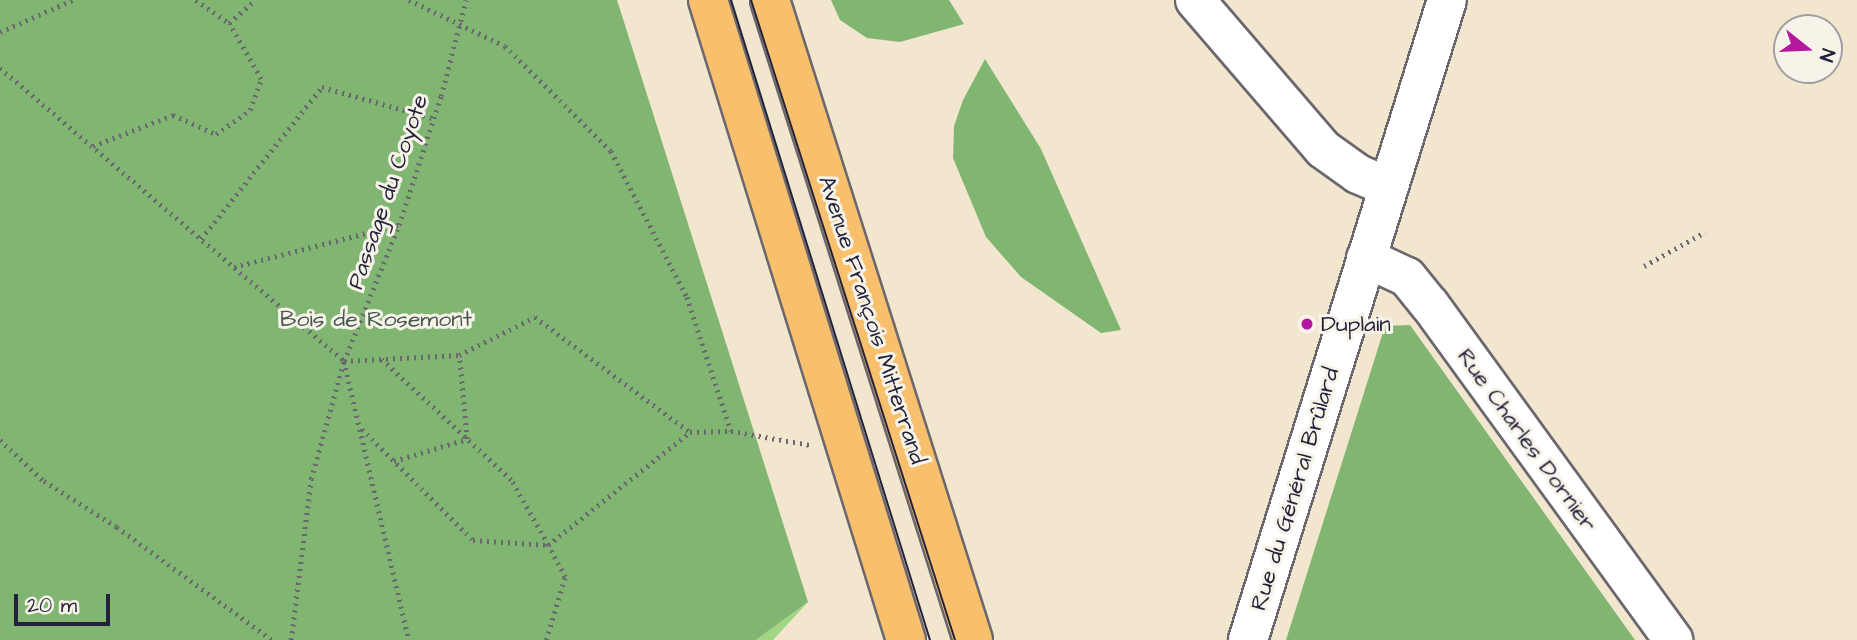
<!DOCTYPE html>
<html>
<head>
<meta charset="utf-8">
<style>
	body { margin:0 }
	#map { position:relative; width:1857px; height:640px; overflow:hidden; background:#f2e6ce; font-family:"Architects Daughter",sans-serif }
	div>[style] { position:absolute }
	[style*='--x'] { left:calc(var(--x)*1px); top:calc(var(--y)*1px); width:calc(var(--w)*1px); rotate:calc(var(--a)*1deg) }
	.green>* { inset:0; background:#a2d584 }
	.forest>* { inset:0; background:#81b672 }
	.path>* { height:4.5px; margin-top:-2.25px; transform-origin:0; background:repeating-linear-gradient(90deg,#6b676e 0 2px,transparent 0 7px) }
	.roads { filter:drop-shadow(2px 0 #6b676e) drop-shadow(-2px 0 #6b676e) drop-shadow(0 2px #6b676e) drop-shadow(0 -2px #6b676e) }
	.minor>* { height:38px; margin:-19px; padding:0 19px; transform-origin:19px; border-radius:19px; background:#fff }
	.major>* { height:38px; margin:-19px; padding:0 19px; transform-origin:19px; border-radius:19px; background:#f8bf6c }
	.tram>* { height:2px; margin:-1px; padding:0 1px; transform-origin:1px; border-radius:1px; background:#22223b }
	.dots>* { width:19px; height:19px; translate:-50% -50%; box-sizing:border-box; border:4px solid #f7f3e8; border-radius:50% }
	span { translate:-50% -50%; white-space:nowrap; text-align:center; line-height:1.15; -webkit-text-stroke:6px #f7f3e8; paint-order:stroke }
	.street-label { font-size:23px; color:#22223b }
	.park-label { font-size:23px; color:#485851 }
	.poi-label { font-size:23px; color:#22223b }
	.left { translate:0 -50%; text-align:left }
	.north { position:absolute; left:1773px; top:14px; width:70px; height:70px; box-sizing:border-box; background:#f7f3e8; border:2px solid #a29fa3; border-radius:50%; rotate:108deg; font-size:19px; font-weight:700; line-height:28px; text-align:center; color:#22223b }
	.north::after { content:''; display:block; margin:auto; width:24px; height:32px; background:#b5179e; clip-path:polygon(50% 0,100% 100%,50% 72%,0 100%) }
	.scale { position:absolute; left:14px; top:594px; width:96px; height:32px; box-sizing:border-box; border:4px solid #22223b; border-top:0; padding-left:9px; font-size:21px; line-height:24px; white-space:nowrap; color:#22223b; -webkit-text-stroke:5px #f7f3e8; paint-order:stroke }
</style>
</head>
<body>
<div id="map">
	<div class="green">
		<i style="clip-path:polygon(808px 602px,773px 640px,756px 640px)"></i>
	</div>
	<div class="forest">
		<i style="clip-path:polygon(0 0,617px 0,808px 602px,756px 640px,0 640px)"></i>
		<i style="clip-path:polygon(831px 0,949px 0,964px 24px,900px 42px,867px 38px,840px 20px)"></i>
		<i style="clip-path:polygon(985px 59px,1041px 149px,1121px 330px,1101px 333px,1021px 277px,986px 237px,953px 158px,954px 126px,963px 100px)"></i>
		<i style="clip-path:polygon(1410px 325px,1635px 640px,1286px 640px,1385px 326px)"></i>
	</div>
	<div class="path">
		<i style="--x:196;--y:0;--w:40;--a:34.9"></i>
		<i style="--x:229;--y:23;--w:35;--a:-41"></i>
		<i style="--x:409;--y:0;--w:106;--a:25.6"></i>
		<i style="--x:505;--y:46;--w:149;--a:44.7"></i>
		<i style="--x:611;--y:151;--w:165;--a:62.5"></i>
		<i style="--x:687;--y:297;--w:141;--a:71.8"></i>
		<i style="--x:731;--y:431;--w:80;--a:10"></i>
		<i style="--x:0;--y:32;--w:80;--a:-23.7"></i>
		<i style="--x:0;--y:68;--w:452;--a:40.4"></i>
		<i style="--x:344;--y:361;--w:286;--a:76.9"></i>
		<i style="--x:93;--y:146;--w:86;--a:-21.2"></i>
		<i style="--x:173;--y:115;--w:47;--a:23.8"></i>
		<i style="--x:216;--y:134;--w:42;--a:-35.2"></i>
		<i style="--x:250;--y:110;--w:33;--a:-70"></i>
		<i style="--x:261;--y:79;--w:64;--a:-119.7"></i>
		<i style="--x:201;--y:239;--w:194;--a:-51.5"></i>
		<i style="--x:322;--y:87;--w:114;--a:15.7"></i>
		<i style="--x:1644;--y:266;--w:70;--a:-29.1"></i>
		<i style="--x:234;--y:267;--w:169;--a:-14.4"></i>
		<i style="--x:344;--y:361;--w:115;--a:-3"></i>
		<i style="--x:459;--y:355;--w:85;--a:-26.6"></i>
		<i style="--x:535;--y:317;--w:193;--a:36.6"></i>
		<i style="--x:690;--y:432;--w:41;--a:-1.4"></i>
		<i style="--x:362;--y:429;--w:157;--a:45"></i>
		<i style="--x:473;--y:540;--w:75;--a:3.8"></i>
		<i style="--x:548;--y:545;--w:75;--a:-119.6"></i>
		<i style="--x:511;--y:480;--w:178;--a:-137.1"></i>
		<i style="--x:0;--y:440;--w:60;--a:43"></i>
		<i style="--x:44;--y:481;--w:86;--a:32.2"></i>
		<i style="--x:117;--y:527;--w:192;--a:36.1"></i>
		<i style="--x:394;--y:461;--w:76;--a:-16.8"></i>
		<i style="--x:467;--y:439;--w:84;--a:-95.4"></i>
		<i style="--x:291;--y:640;--w:162;--a:-82.9"></i>
		<i style="--x:311;--y:479;--w:123;--a:-74.4"></i>
		<i style="--x:344;--y:361;--w:147;--a:-68"></i>
		<i style="--x:399;--y:225;--w:136;--a:-72"></i>
		<i style="--x:441;--y:96;--w:99;--a:-75.4"></i>
		<i style="--x:546;--y:640;--w:66;--a:-73.2"></i>
		<i style="--x:565;--y:577;--w:36;--a:-118"></i>
		<i style="--x:548;--y:545;--w:181;--a:-38.5"></i>
	</div>
	<div class="roads">
		<div class="minor">
			<i style="--x:1195;--y:0;--w:196;--a:49.3"></i>
			<i style="--x:1323;--y:149;--w:43;--a:35.5"></i>
			<i style="--x:1358;--y:174;--w:33;--a:23"></i>
			<i style="--x:1366;--y:258;--w:45;--a:24.9"></i>
			<i style="--x:1407;--y:277;--w:36;--a:51"></i>
			<i style="--x:1430;--y:305;--w:414;--a:54"></i>
			<i style="--x:1248;--y:640;--w:670;--a:-72.73"></i>
		</div>
		<div class="major">
			<i style="--x:708;--y:0;--w:670;--a:72.81"></i>
			<i style="--x:770;--y:0;--w:671;--a:72.4"></i>
		</div>
	</div>
	<div class="tram">
		<i style="--x:731;--y:0;--w:670;--a:72.73"></i>
		<i style="--x:751;--y:0;--w:672;--a:72.32"></i>
	</div>
	<div class="dots">
		<i style="left:1307px;top:324px;background:#b5179e"></i>
	</div>
	<div class="street-label">
		<span style="left:388px;top:192px;rotate:-71deg">Passage du Coyote</span>
		<span style="left:872px;top:320px;rotate:72deg">Avenue François Mitterrand</span>
		<span style="left:1527px;top:440px;rotate:54deg">Rue Charles Dornier</span>
		<span style="left:1295px;top:489px;rotate:-73deg">Rue du Général Brûlard</span>
	</div>
	<div class="park-label">
		<span style="left:376px;top:319px">Bois de Rosemont</span>
	</div>
	<div class="poi-label">
		<span class="left" style="left:1321px;top:324px">Duplain</span>
	</div>
	<div class="north">N</div>
	<div class="scale">20 m</div>
</div>
</body>
</html>
